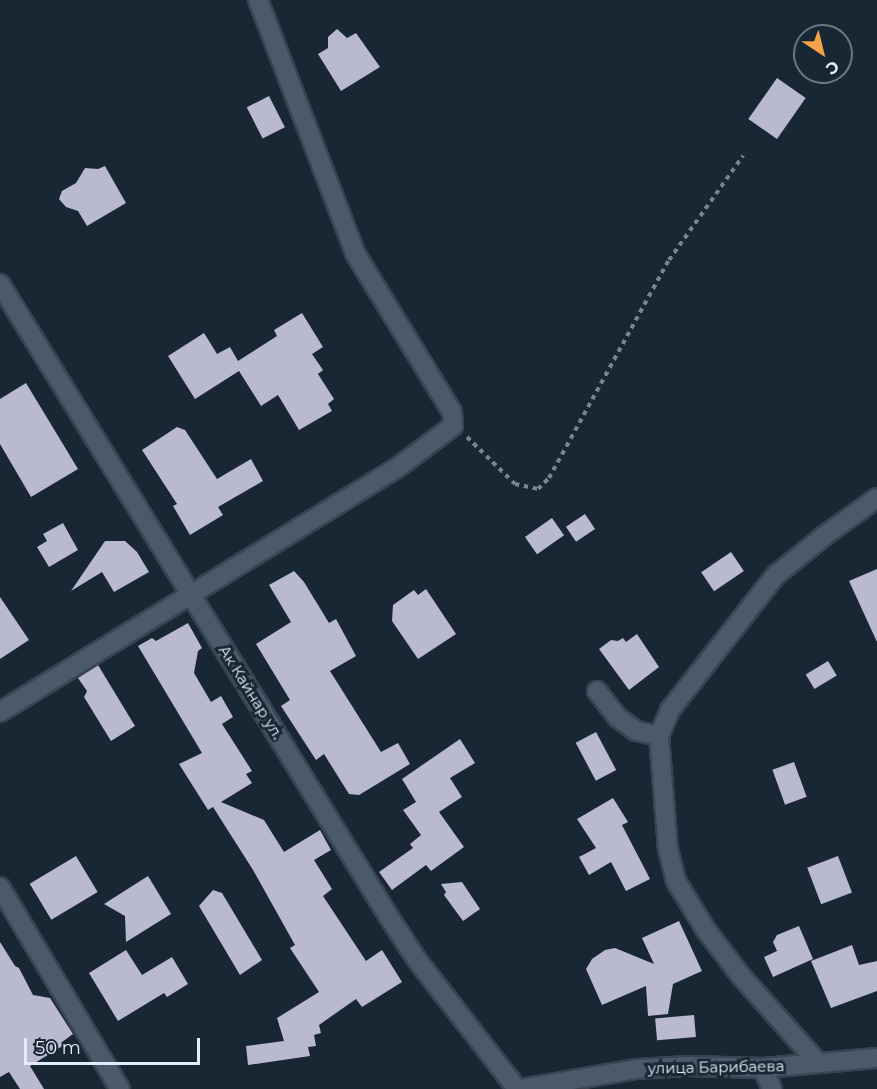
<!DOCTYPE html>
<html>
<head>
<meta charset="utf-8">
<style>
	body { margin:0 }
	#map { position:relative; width:877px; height:1089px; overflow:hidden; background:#192735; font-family:Montserrat,sans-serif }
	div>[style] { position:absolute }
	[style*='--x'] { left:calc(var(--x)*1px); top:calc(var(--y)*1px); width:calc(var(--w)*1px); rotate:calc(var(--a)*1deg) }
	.building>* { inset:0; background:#b9b9d0; transform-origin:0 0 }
	.path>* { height:4px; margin-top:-2px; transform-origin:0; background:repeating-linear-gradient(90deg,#798490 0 4.5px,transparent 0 9px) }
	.roads { filter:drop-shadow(2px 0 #3a4451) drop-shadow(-2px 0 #3a4451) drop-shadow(0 2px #3a4451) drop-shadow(0 -2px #3a4451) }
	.street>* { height:18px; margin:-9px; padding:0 9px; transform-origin:9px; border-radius:9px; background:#4b5a6b }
	.secondary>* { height:18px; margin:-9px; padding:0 9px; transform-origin:9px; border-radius:9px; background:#4b5a6b }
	span { translate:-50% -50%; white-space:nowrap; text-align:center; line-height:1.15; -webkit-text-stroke:6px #192735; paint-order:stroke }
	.street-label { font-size:15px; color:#e4edf7 }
	.north { position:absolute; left:793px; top:24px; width:60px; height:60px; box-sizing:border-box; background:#192735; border:2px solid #6a7683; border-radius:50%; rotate:145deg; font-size:16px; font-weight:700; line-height:24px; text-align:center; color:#e4edf7 }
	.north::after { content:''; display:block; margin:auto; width:21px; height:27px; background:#f6a248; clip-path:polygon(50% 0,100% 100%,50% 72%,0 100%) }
	.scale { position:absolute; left:24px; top:1038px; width:176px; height:27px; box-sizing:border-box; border:3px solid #e4edf7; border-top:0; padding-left:8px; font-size:18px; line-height:21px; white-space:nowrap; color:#e4edf7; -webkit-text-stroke:4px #192735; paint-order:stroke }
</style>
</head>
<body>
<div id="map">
	<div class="building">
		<i style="clip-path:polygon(337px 29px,347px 38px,356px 33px,380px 67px,341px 91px,318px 54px,328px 48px,328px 37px)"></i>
		<i style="left:777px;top:78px;width:35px;height:50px;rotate:35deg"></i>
		<i style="left:269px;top:96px;width:35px;height:25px;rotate:63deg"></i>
		<i style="clip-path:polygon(105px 166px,126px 203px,87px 226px,78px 211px,66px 207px,59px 199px,62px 191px,76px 183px,85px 168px,98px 169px)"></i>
		<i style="clip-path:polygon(302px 313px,323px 347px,312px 354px,323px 370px,318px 374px,334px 399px,328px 404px,332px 411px,299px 430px,278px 395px,261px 406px,239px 371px,195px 399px,168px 356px,204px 333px,217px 354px,230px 347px,238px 361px,277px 336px,274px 330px)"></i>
		<i style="clip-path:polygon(26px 383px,78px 469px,31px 497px,0 444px,0 399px)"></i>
		<i style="clip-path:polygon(177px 427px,185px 430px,217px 479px,251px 459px,263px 481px,218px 507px,223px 515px,190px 535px,173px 506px,177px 504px,142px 450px)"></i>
		<i style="left:585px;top:514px;width:18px;height:23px;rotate:56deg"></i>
		<i style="left:552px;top:518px;width:21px;height:33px;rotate:55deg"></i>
		<i style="clip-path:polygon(63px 523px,78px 550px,49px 567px,37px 547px,47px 541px,43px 534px)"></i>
		<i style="clip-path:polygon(105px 541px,125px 541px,137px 552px,149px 572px,114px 592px,102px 572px,71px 591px)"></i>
		<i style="left:731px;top:552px;width:23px;height:36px;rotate:56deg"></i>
		<i style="clip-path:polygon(877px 569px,877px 642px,849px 581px)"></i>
		<i style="clip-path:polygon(294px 571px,304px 582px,329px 623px,336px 619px,356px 656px,330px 671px,381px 752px,398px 743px,410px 764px,359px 795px,349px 794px,324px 754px,316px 760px,281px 706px,290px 700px,256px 644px,291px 622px,269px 585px)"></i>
		<i style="clip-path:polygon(426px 589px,456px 634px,418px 659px,392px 621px,393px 605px,414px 590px,418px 595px)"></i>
		<i style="clip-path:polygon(0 597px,29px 640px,0 659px)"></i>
		<i style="clip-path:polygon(188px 623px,202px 648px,198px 651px,194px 673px,211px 702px,221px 696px,233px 717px,222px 724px,252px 771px,246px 774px,252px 783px,221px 802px,264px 820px,284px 852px,320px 830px,331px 850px,314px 860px,332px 889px,323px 896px,366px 961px,382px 950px,402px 982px,362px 1007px,356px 999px,319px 1025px,321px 1033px,314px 1035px,316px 1046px,308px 1047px,310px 1056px,248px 1065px,246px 1046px,284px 1041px,277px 1018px,319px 992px,290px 948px,295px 945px,253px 870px,213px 807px,208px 810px,179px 764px,202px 753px,138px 646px,152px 638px,156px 641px)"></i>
		<i style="clip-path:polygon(637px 634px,659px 667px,629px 690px,599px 649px,611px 640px,618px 641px,623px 638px,626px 642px)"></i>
		<i style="left:828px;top:661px;width:17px;height:26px;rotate:59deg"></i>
		<i style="clip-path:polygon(98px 665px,135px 726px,111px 741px,84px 697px,87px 691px,78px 678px)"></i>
		<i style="left:596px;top:732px;width:43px;height:23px;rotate:62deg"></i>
		<i style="clip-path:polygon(460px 739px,475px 763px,450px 778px,462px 797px,439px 812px,464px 847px,431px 871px,426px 865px,392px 890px,379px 872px,413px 848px,410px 844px,421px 835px,403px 810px,416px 802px,402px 779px)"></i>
		<i style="left:794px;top:762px;width:37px;height:23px;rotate:70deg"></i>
		<i style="clip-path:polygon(613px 798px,628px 822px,622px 825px,650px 879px,626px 891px,611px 862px,589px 875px,579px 857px,596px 848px,577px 819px)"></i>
		<i style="left:76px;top:856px;width:42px;height:54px;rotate:59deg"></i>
		<i style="left:838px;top:856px;width:39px;height:33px;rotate:69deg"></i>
		<i style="clip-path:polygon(148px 876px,171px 914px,126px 942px,125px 916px,104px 904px)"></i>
		<i style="clip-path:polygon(462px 882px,480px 909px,463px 921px,444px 895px,446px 892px,441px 884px)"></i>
		<i style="clip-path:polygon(213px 890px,222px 893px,262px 960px,240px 975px,199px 906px)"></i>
		<i style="clip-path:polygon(679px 921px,702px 971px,673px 984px,668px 1014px,648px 1016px,646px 986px,602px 1005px,586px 969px,592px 959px,605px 950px,615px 948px,654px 964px,642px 938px)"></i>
		<i style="clip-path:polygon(799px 926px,813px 959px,773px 977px,764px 957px,777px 951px,773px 942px,777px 935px)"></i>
		<i style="clip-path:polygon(0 942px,15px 966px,19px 968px,33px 995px,50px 998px,73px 1034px,62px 1042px,64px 1045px,30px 1066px,44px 1089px,20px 1089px,9px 1072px,0 1077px)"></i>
		<i style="clip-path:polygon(852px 945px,859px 965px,877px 961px,877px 991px,831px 1008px,811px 961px)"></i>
		<i style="clip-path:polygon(126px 950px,142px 975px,172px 957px,188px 984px,167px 997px,164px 993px,118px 1021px,89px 973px)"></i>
		<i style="left:694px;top:1015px;width:22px;height:39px;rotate:85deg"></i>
	</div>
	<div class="path">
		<i style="--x:467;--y:437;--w:67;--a:44.4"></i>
		<i style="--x:515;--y:484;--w:24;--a:12"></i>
		<i style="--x:538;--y:489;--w:16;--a:-45"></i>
		<i style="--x:549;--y:478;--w:249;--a:-61.2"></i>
		<i style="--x:669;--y:260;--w:128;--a:-54.6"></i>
	</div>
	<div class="roads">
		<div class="street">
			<i style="--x:0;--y:284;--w:743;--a:58.43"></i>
			<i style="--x:389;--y:917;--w:51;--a:56.9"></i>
			<i style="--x:417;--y:960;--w:163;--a:52.2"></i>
			<i style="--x:597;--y:691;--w:33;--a:52"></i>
			<i style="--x:617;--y:717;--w:24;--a:36"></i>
			<i style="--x:636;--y:731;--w:24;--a:12"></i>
			<i style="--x:0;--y:712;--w:466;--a:-31.6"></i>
			<i style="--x:397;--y:468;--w:70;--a:-36.9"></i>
			<i style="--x:453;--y:426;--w:14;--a:-94"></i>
			<i style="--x:452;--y:412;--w:184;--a:-121.4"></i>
			<i style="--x:356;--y:255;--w:273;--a:-111"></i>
			<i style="--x:0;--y:887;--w:235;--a:59.3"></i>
			<i style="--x:818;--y:1063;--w:116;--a:-131.5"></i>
			<i style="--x:741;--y:976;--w:58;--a:-127.3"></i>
			<i style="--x:706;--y:930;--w:57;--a:-121.5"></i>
			<i style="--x:676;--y:881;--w:32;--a:-104"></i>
			<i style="--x:668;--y:850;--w:114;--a:-94.5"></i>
			<i style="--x:659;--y:736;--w:28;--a:-67"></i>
			<i style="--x:670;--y:710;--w:172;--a:-51.9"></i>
			<i style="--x:776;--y:575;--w:62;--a:-39.1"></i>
			<i style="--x:824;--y:536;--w:65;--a:-35.6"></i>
			<i style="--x:763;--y:1068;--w:23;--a:67"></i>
		</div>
		<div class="secondary">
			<i style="--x:520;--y:1089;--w:119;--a:-9.7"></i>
			<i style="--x:637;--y:1069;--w:52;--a:-3.3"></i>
			<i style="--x:689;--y:1066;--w:74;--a:1.5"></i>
			<i style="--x:763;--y:1068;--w:114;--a:-5"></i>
		</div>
	</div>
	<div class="street-label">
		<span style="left:251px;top:692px;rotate:58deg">Ак Кайнар ул.</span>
		<span style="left:716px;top:1067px;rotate:-1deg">улица Барибаева</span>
	</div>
	<div class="north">С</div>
	<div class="scale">50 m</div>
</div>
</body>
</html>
